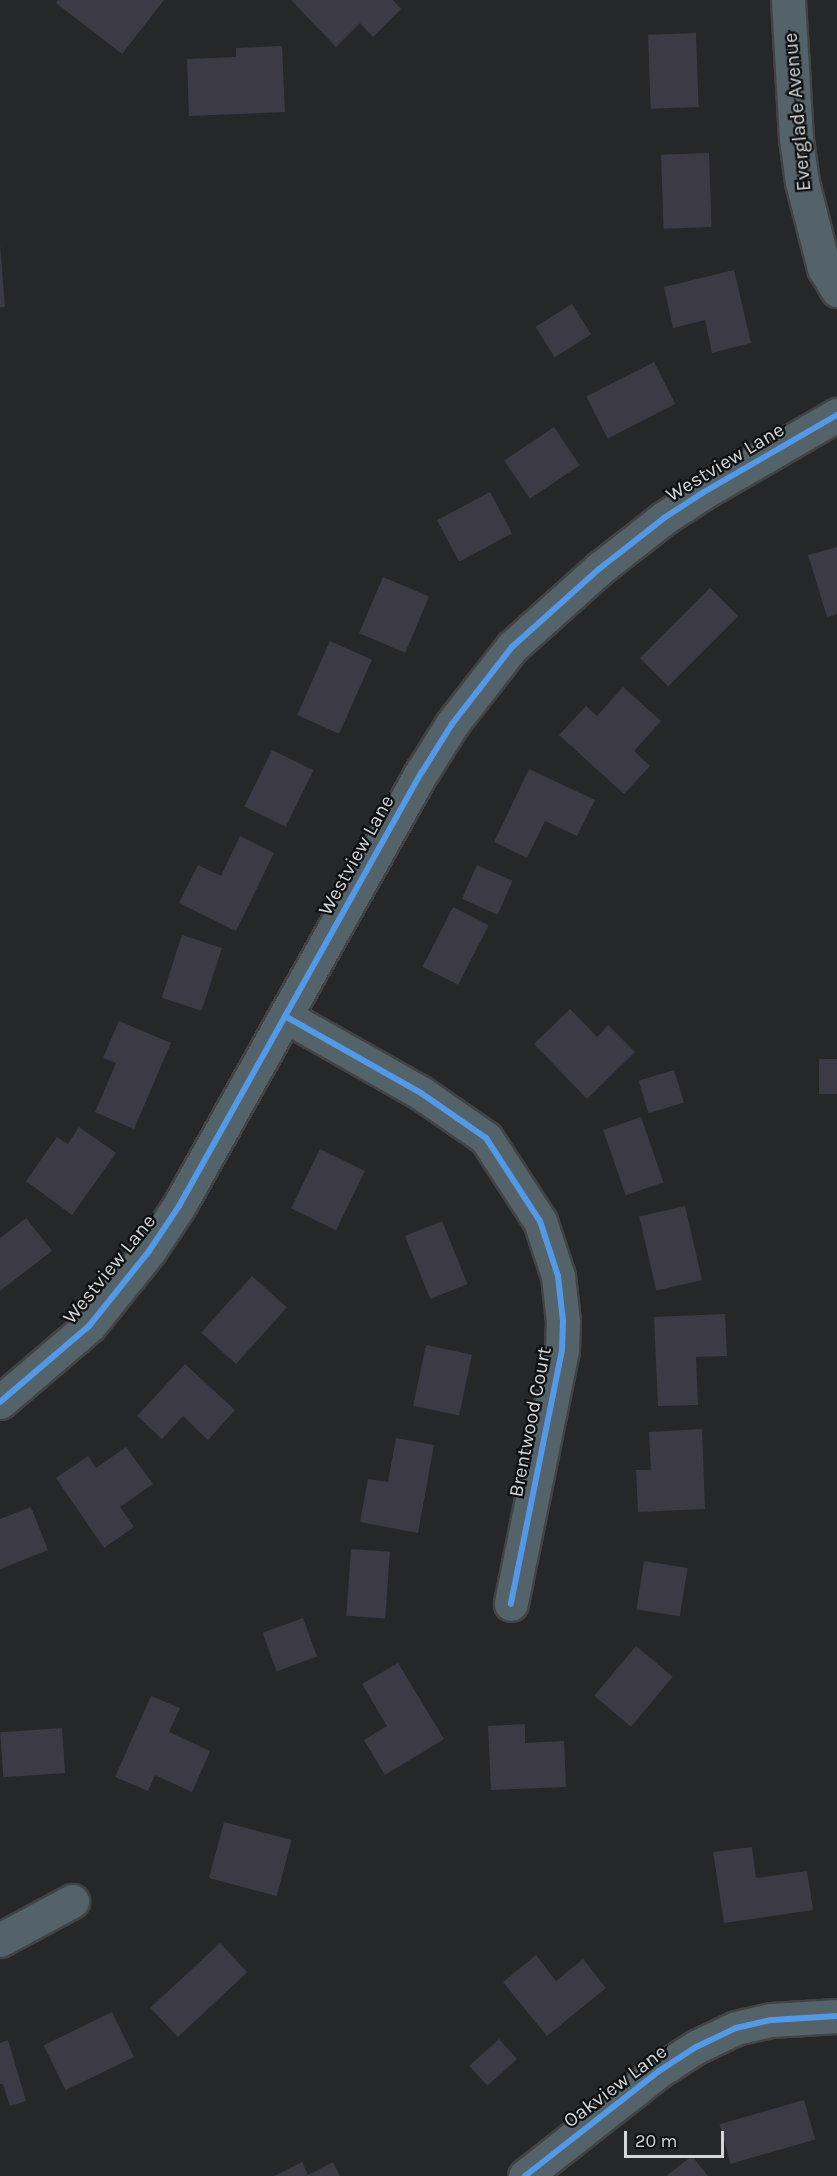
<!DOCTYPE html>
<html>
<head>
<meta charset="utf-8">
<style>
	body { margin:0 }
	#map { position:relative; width:837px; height:2176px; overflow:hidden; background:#262729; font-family:Karla,sans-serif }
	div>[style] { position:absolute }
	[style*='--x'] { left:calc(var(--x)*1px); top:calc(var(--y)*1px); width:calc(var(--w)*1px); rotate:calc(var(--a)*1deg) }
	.building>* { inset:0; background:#3c3b45; transform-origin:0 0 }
	.roads { filter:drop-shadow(2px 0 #434344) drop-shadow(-2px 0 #434344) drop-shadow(0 2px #434344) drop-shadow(0 -2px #434344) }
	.street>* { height:33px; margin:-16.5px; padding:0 16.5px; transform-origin:16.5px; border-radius:16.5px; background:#54626a }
	.cycleway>* { height:6px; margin:-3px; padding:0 3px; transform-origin:3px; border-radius:3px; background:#5399e6 }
	span { translate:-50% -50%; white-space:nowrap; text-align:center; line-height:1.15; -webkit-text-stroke:4.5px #0f1011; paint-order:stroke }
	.street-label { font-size:20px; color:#d4d6d8 }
	.scale { position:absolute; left:624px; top:2131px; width:100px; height:27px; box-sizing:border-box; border:3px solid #d4d6d8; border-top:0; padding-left:8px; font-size:18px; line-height:21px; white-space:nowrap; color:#d4d6d8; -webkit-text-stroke:4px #0f1011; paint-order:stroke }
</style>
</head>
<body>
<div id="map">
	<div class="building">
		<i style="clip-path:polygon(58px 0,164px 0,122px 54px,56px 3px)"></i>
		<i style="clip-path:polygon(291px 0,393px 0,401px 9px,373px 37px,360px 23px,336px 47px)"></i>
		<i style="left:696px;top:33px;width:74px;height:48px;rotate:88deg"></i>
		<i style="clip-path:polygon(282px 46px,285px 112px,189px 116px,187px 59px,236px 57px,236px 48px)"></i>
		<i style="left:709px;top:153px;width:74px;height:48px;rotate:88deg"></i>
		<i style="clip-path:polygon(0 244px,5px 307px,0 307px)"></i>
		<i style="clip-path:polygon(734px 270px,751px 343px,712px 353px,705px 320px,673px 328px,664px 287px)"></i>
		<i style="left:572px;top:304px;width:36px;height:43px;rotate:58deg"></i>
		<i style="left:654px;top:362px;width:47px;height:76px;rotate:63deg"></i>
		<i style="left:554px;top:427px;width:46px;height:60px;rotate:56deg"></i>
		<i style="left:490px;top:492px;width:47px;height:60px;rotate:62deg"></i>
		<i style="clip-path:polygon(837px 547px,837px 614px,827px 617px,808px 555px)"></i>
		<i style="left:383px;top:577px;width:50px;height:61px;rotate:23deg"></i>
		<i style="left:710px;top:588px;width:40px;height:99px;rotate:45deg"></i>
		<i style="left:330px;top:641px;width:46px;height:81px;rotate:24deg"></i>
		<i style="clip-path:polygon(623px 687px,661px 721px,634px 751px,650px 766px,624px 794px,559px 735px,586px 706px,597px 716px)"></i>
		<i style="left:272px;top:750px;width:46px;height:63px;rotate:26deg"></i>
		<i style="clip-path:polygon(529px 769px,595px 800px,577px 836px,545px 821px,527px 858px,494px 842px)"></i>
		<i style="clip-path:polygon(240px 836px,274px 853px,236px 931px,179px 903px,198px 865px,221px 876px)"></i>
		<i style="left:477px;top:865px;width:39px;height:37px;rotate:24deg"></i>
		<i style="left:453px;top:907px;width:40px;height:67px;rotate:27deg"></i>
		<i style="left:182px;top:935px;width:42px;height:66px;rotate:18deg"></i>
		<i style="clip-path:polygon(570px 1009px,597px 1037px,608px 1025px,635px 1052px,587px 1099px,534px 1044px)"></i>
		<i style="clip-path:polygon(119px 1021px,171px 1043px,134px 1129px,95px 1112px,116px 1063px,103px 1058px)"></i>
		<i style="left:837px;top:1059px;width:35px;height:18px;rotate:90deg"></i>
		<i style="left:674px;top:1070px;width:34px;height:37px;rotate:73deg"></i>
		<i style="left:641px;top:1117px;width:69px;height:40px;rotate:71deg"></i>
		<i style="clip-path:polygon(79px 1127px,116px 1153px,72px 1215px,26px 1181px,57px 1137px,68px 1144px)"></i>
		<i style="left:320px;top:1149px;width:50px;height:66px;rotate:26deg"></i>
		<i style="left:685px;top:1206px;width:76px;height:47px;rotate:77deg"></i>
		<i style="clip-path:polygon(26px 1218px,52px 1251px,0 1291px,0 1238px)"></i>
		<i style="left:442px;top:1221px;width:68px;height:40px;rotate:68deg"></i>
		<i style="left:252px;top:1276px;width:47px;height:76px;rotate:42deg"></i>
		<i style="clip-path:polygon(725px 1314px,727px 1356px,696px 1357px,698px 1405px,658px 1406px,654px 1317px)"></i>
		<i style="left:426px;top:1345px;width:47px;height:62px;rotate:12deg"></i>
		<i style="clip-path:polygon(185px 1364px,235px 1410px,208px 1440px,183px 1416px,162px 1439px,137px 1416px)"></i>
		<i style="clip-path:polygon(702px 1429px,705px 1509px,638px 1512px,636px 1470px,651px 1470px,649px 1432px)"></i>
		<i style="clip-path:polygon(396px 1438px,434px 1445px,418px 1533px,360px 1522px,368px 1479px,388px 1482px)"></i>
		<i style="clip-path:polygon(126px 1447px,153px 1484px,120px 1507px,134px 1527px,104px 1548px,56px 1478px,88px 1456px,96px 1468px)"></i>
		<i style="clip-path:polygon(31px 1507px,48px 1550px,0 1569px,0 1519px)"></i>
		<i style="left:351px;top:1549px;width:39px;height:67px;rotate:4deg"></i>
		<i style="left:644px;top:1561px;width:44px;height:49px;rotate:9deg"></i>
		<i style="left:303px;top:1618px;width:41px;height:43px;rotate:70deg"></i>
		<i style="left:636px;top:1646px;width:48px;height:65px;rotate:40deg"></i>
		<i style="clip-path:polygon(398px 1663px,444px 1739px,385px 1775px,364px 1740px,387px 1726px,362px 1684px)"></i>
		<i style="clip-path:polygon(151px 1696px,180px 1708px,169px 1732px,210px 1751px,192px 1792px,155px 1775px,148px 1791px,115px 1777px)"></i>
		<i style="clip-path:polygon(525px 1724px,525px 1743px,564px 1741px,566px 1787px,491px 1790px,488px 1726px)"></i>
		<i style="left:62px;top:1728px;width:45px;height:62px;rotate:86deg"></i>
		<i style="left:224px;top:1822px;width:70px;height:58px;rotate:15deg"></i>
		<i style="clip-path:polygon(752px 1847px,756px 1878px,807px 1871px,813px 1910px,724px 1923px,713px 1852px)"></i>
		<i style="left:220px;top:1943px;width:40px;height:95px;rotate:47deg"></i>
		<i style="clip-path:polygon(536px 1955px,556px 1981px,583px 1959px,606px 1988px,547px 2036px,503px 1982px)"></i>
		<i style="left:112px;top:2012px;width:50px;height:76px;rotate:64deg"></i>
		<i style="left:499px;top:2039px;width:27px;height:40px;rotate:48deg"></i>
		<i style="clip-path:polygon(8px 2040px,26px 2101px,10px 2106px,3px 2084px,0 2084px,0 2043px)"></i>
		<i style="left:804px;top:2100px;width:41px;height:88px;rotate:74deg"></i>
		<i style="clip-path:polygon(692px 2156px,708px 2176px,666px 2176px)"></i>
		<i style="clip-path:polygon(302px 2162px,308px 2175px,333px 2162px,340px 2176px,274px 2176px)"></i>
	</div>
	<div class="roads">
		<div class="street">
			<i style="--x:788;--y:0;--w:139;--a:86.7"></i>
			<i style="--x:796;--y:139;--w:43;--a:82.1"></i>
			<i style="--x:802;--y:182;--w:89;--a:75.7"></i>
			<i style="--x:824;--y:268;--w:26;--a:59"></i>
			<i style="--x:285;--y:1016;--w:156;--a:29.5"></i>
			<i style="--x:421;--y:1093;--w:79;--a:34.7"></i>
			<i style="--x:486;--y:1138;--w:99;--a:57"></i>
			<i style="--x:540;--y:1221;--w:58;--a:71.9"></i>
			<i style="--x:558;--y:1276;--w:45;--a:83.7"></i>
			<i style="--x:563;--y:1321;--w:29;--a:92"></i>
			<i style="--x:562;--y:1350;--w:259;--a:101.4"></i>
			<i style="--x:0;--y:1402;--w:117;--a:-40.5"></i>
			<i style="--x:89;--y:1326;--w:96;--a:-51.3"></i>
			<i style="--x:149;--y:1251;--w:54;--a:-56.3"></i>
			<i style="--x:179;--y:1206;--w:497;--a:-60.8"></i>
			<i style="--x:422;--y:772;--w:57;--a:-58"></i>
			<i style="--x:452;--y:724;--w:98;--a:-52.1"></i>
			<i style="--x:512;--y:647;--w:117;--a:-41.9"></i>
			<i style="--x:599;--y:569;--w:83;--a:-38.1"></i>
			<i style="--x:664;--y:518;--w:48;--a:-33"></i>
			<i style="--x:704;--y:492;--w:154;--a:-30.1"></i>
			<i style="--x:0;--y:1940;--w:82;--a:-28.4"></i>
			<i style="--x:525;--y:2176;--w:170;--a:-38.1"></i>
			<i style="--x:659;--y:2071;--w:44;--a:-33"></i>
			<i style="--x:696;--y:2047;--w:44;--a:-25.4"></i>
			<i style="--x:736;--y:2028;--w:36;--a:-13"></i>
			<i style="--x:771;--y:2020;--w:66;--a:-3.5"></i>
		</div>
	</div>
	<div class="cycleway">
		<i style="--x:285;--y:1016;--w:156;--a:29.5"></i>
		<i style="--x:421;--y:1093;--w:79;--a:34.7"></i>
		<i style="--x:486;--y:1138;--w:99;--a:57"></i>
		<i style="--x:540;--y:1221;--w:58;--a:71.9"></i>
		<i style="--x:558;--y:1276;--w:45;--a:83.7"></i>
		<i style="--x:563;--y:1321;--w:29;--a:92"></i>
		<i style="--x:562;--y:1350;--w:259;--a:101.4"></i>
		<i style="--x:0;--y:1402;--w:117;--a:-40.5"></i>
		<i style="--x:89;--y:1326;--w:96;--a:-51.3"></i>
		<i style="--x:149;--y:1251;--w:54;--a:-56.3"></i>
		<i style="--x:179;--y:1206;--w:497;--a:-60.8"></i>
		<i style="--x:422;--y:772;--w:57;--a:-58"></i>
		<i style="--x:452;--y:724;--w:98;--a:-52.1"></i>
		<i style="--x:512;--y:647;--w:117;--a:-41.9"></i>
		<i style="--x:599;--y:569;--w:83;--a:-38.1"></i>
		<i style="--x:664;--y:518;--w:48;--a:-33"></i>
		<i style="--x:704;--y:492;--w:154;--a:-30.1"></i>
		<i style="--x:525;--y:2176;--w:170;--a:-38.1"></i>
		<i style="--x:659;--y:2071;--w:44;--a:-33"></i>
		<i style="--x:696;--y:2047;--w:44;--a:-25.4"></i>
		<i style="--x:736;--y:2028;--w:36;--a:-13"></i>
		<i style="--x:771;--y:2020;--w:66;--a:-3.5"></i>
	</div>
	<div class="street-label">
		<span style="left:797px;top:112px;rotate:-95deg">Everglade Avenue</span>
		<span style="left:725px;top:462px;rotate:-31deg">Westview Lane</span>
		<span style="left:356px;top:855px;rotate:-61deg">Westview Lane</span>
		<span style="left:109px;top:1269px;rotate:-51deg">Westview Lane</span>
		<span style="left:530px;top:1422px;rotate:-79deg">Brentwood Court</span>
		<span style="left:615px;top:2086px;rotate:-37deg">Oakview Lane</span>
	</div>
	<div class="scale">20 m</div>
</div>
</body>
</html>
